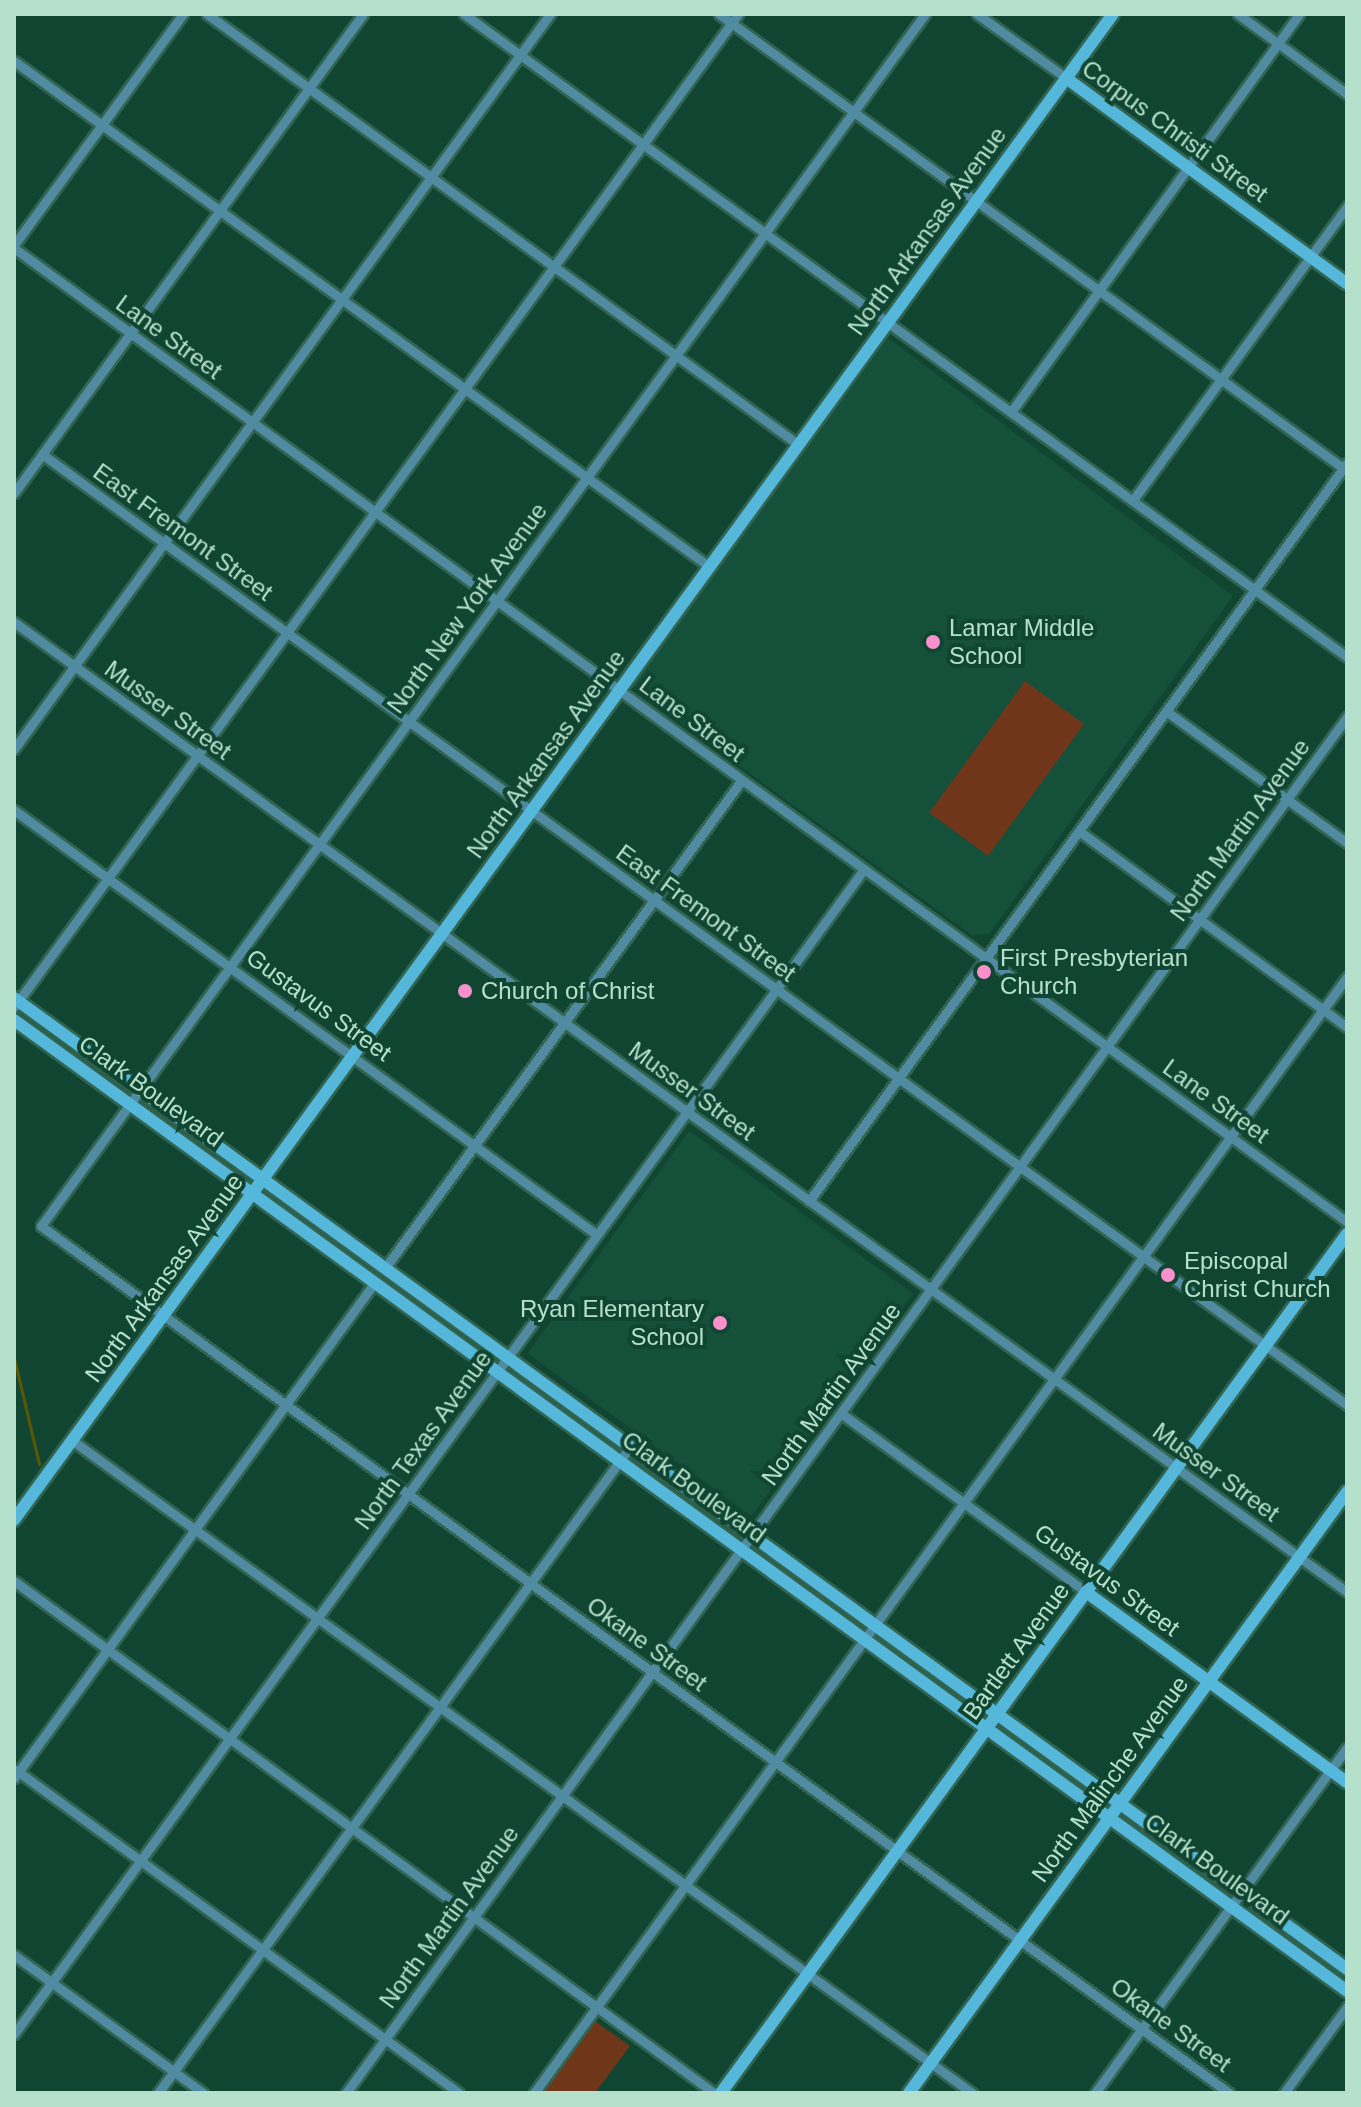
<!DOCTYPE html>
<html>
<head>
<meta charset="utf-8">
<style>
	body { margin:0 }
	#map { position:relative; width:1361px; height:2107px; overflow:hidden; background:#104532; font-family:Helvetica,sans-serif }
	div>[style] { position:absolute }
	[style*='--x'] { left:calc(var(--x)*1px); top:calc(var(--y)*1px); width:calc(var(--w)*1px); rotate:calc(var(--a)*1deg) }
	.built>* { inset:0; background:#14503a; transform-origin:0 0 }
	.green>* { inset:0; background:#70361a; transform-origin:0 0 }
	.stream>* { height:3px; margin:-1.5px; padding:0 1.5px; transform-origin:1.5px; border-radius:1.5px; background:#5c5706 }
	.roads { filter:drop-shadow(2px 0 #316451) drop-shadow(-2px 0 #316451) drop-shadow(0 2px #316451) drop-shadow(0 -2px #316451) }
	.street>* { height:9px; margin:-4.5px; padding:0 4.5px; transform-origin:4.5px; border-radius:4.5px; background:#518ba1 }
	.secondary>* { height:12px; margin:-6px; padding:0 6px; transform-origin:6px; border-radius:6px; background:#55b7da }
	.dots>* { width:22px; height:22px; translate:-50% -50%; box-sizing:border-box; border:4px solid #104532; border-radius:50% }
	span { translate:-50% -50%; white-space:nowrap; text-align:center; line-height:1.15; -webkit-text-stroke:8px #104532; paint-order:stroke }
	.street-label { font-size:24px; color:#b5e1cc }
	.poi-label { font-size:24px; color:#b5e1cc }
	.left { translate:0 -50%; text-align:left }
	.right { translate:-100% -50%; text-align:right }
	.frame { position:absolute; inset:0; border:16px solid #b5e1cc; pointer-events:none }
</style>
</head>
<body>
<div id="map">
	<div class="built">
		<i style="clip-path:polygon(888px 338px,1233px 596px,990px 933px,973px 936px,631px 687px)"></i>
		<i style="left:689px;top:1131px;width:277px;height:275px;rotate:36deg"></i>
	</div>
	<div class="green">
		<i style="left:1025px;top:681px;width:73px;height:163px;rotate:36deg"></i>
		<i style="clip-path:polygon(595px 2021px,630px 2046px,595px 2093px,542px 2093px)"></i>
	</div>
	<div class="stream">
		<i style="--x:14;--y:1358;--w:109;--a:76.7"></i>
	</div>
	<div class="roads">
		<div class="street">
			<i style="--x:207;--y:14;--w:732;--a:36.06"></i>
			<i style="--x:464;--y:14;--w:1092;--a:36.06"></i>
			<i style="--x:719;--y:14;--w:777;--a:36.04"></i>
			<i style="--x:925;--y:14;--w:1500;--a:126.11"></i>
			<i style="--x:41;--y:1226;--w:1471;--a:36.12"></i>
			<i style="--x:977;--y:14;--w:110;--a:35.7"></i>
			<i style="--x:1238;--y:14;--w:135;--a:36.3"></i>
			<i style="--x:14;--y:61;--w:860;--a:36.02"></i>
			<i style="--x:14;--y:245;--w:286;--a:-53.8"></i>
			<i style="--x:14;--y:248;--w:1651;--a:36.15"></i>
			<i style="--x:1011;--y:412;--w:491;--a:-54.1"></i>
			<i style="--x:42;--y:454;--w:1615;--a:36.08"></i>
			<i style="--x:14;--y:493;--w:593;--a:-53.92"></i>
			<i style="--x:1133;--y:500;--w:364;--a:-53.9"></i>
			<i style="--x:14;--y:622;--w:1649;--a:36.04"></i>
			<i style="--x:1166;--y:711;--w:224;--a:36.1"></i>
			<i style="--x:14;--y:749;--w:910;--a:-53.9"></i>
			<i style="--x:14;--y:810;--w:721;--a:36.09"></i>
			<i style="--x:1079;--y:831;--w:332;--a:36.2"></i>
			<i style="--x:14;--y:1007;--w:1229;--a:-53.9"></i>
			<i style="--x:809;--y:1201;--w:913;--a:-53.91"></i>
			<i style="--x:385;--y:1268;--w:603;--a:-53.83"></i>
			<i style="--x:842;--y:1414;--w:302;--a:36.1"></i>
			<i style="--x:73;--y:1441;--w:1111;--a:35.95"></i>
			<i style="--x:14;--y:1581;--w:867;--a:36.18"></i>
			<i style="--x:16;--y:1770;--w:548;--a:36.1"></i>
			<i style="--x:14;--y:1778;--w:613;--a:-53.95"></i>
			<i style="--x:14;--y:1955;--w:234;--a:36.1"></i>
			<i style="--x:14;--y:2034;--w:1442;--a:-53.88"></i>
			<i style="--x:158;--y:2093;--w:800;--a:-53.85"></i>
			<i style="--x:346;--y:2093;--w:1702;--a:-53.97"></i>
			<i style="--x:534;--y:2093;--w:1381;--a:-53.93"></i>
			<i style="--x:1095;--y:2093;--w:427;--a:-53.9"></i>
			<i style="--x:1284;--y:2093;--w:107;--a:-53.8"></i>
		</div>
		<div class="secondary">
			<i style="--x:1066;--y:78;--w:348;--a:36.2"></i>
			<i style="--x:14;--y:998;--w:1649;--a:36.07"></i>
			<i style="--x:14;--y:1020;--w:1649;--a:36.07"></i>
			<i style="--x:14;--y:1520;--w:1864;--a:-53.88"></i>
			<i style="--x:1086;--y:1592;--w:323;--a:36.1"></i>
			<i style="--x:721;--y:2093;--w:1063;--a:-53.92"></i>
			<i style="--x:909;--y:2093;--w:744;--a:-53.92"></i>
		</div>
	</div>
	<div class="dots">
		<i style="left:933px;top:642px;background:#f890cc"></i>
		<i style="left:984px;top:972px;background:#f890cc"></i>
		<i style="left:465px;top:991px;background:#f890cc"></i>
		<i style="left:1168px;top:1275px;background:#f890cc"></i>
		<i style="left:720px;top:1323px;background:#f890cc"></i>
	</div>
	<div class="street-label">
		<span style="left:1175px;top:131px;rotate:36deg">Corpus Christi Street</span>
		<span style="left:927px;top:231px;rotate:-54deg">North Arkansas Avenue</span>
		<span style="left:169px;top:337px;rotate:36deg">Lane Street</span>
		<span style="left:183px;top:532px;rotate:36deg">East Fremont Street</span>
		<span style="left:467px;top:608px;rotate:-54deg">North New York Avenue</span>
		<span style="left:168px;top:710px;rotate:36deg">Musser Street</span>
		<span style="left:692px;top:719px;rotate:37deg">Lane Street</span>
		<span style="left:546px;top:754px;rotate:-54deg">North Arkansas Avenue</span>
		<span style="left:1240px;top:830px;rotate:-54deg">North Martin Avenue</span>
		<span style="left:706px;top:913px;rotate:36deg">East Fremont Street</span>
		<span style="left:319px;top:1005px;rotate:36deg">Gustavus Street</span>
		<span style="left:151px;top:1091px;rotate:36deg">Clark Boulevard</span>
		<span style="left:692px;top:1091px;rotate:36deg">Musser Street</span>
		<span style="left:1216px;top:1101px;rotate:36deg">Lane Street</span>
		<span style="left:164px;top:1278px;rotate:-54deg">North Arkansas Avenue</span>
		<span style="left:831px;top:1394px;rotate:-54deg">North Martin Avenue</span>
		<span style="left:423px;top:1440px;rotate:-54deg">North Texas Avenue</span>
		<span style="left:1216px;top:1472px;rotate:36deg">Musser Street</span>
		<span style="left:694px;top:1487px;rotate:36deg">Clark Boulevard</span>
		<span style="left:1107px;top:1580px;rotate:36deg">Gustavus Street</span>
		<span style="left:647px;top:1644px;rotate:36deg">Okane Street</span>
		<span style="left:1016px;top:1651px;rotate:-54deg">Bartlett Avenue</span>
		<span style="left:1110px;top:1779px;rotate:-54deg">North Malinche Avenue</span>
		<span style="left:1217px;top:1869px;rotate:36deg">Clark Boulevard</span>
		<span style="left:449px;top:1917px;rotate:-54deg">North Martin Avenue</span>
		<span style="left:1171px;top:2025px;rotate:36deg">Okane Street</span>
	</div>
	<div class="poi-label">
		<span class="left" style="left:949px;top:642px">Lamar Middle<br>School</span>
		<span class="left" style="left:1000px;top:972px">First Presbyterian<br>Church</span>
		<span class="left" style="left:481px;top:991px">Church of Christ</span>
		<span class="left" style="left:1184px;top:1275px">Episcopal<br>Christ Church</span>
		<span class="right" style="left:704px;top:1323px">Ryan Elementary<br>School</span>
	</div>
	<div class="frame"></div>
</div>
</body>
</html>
